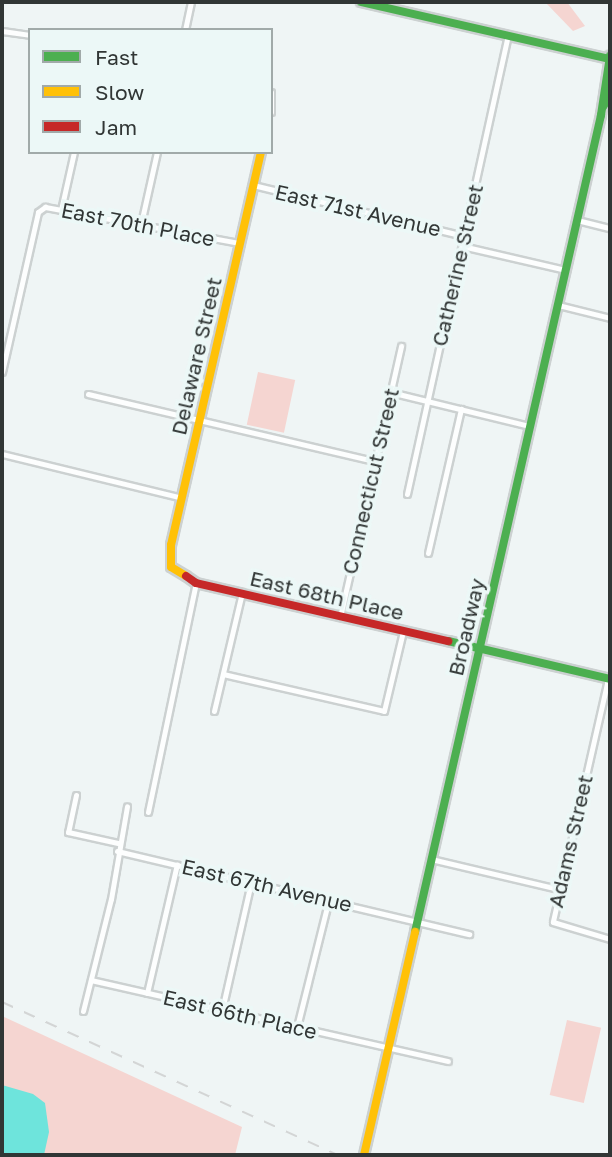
<!DOCTYPE html>
<html>
<head>
<meta charset="utf-8">
<style>
	body { margin:0 }
	#map { position:relative; width:612px; height:1157px; overflow:hidden; background:#eff5f5; font-family:"Golos Text",sans-serif }
	div>[style] { position:absolute }
	[style*='--x'] { left:calc(var(--x)*1px); top:calc(var(--y)*1px); width:calc(var(--w)*1px); rotate:calc(var(--a)*1deg) }
	.green>* { inset:0; background:#f5d5d1; transform-origin:0 0 }
	.water>* { inset:0; background:#6ee4dc }
	.roads { filter:drop-shadow(2px 0 #ccd1d1) drop-shadow(-2px 0 #ccd1d1) drop-shadow(0 2px #ccd1d1) drop-shadow(0 -2px #ccd1d1) }
	.street>* { height:5px; margin:-2.5px; padding:0 2.5px; transform-origin:2.5px; border-radius:2.5px; background:#fdfefe }
	.fast>* { height:8px; margin:-4px; padding:0 4px; transform-origin:4px; border-radius:4px; background:#4caf50 }
	.slow>* { height:8px; margin:-4px; padding:0 4px; transform-origin:4px; border-radius:4px; background:#ffc107 }
	.jam>* { height:8px; margin:-4px; padding:0 4px; transform-origin:4px; border-radius:4px; background:#c62828 }
	.rail>* { height:2px; margin-top:-1px; transform-origin:0; background:repeating-linear-gradient(90deg,#d3d5d5 0 12px,transparent 0 24px) }
	span { translate:-50% -50%; white-space:nowrap; text-align:center; line-height:1.15; -webkit-text-stroke:7px #ecf8f7; paint-order:stroke }
	.street-label { font-size:21px; color:#313635 }
	.frame { position:absolute; inset:0; border:4px solid #313635; pointer-events:none }
	.legend { position:absolute; left:28px; top:28px; width:245px; height:126px; box-sizing:border-box; background:#ecf8f7; border:2px solid #a1aaa9; margin:0; padding:9px 12px; list-style:none; font-size:21px; color:#313635 }
	.legend li { display:flex; align-items:center; gap:14px; height:35px }
	.legend b { width:35px; border:2px solid #a1aaa9 }
</style>
</head>
<body>
<div id="map">
	<div class="green">
		<i style="clip-path:polygon(545px 2px,567px 2px,585px 26px,573px 31px)"></i>
		<i style="left:258px;top:372px;width:38px;height:54px;rotate:12deg"></i>
		<i style="clip-path:polygon(2px 1016px,242px 1127px,235px 1155px,2px 1155px)"></i>
		<i style="left:567px;top:1020px;width:35px;height:77px;rotate:13deg"></i>
	</div>
	<div class="water">
		<i style="clip-path:polygon(2px 1085px,33px 1094px,45px 1103px,49px 1132px,44px 1155px,2px 1155px)"></i>
	</div>
	<div class="roads">
		<div class="street">
			<i style="--x:185;--y:30;--w:29;--a:-78"></i>
			<i style="--x:2;--y:31;--w:28;--a:8"></i>
			<i style="--x:271;--y:92;--w:20;--a:90"></i>
			<i style="--x:253;--y:185;--w:217;--a:13.6"></i>
			<i style="--x:61;--y:210;--w:59;--a:-77.4"></i>
			<i style="--x:577;--y:220;--w:34;--a:14"></i>
			<i style="--x:140;--y:228;--w:78;--a:-77.4"></i>
			<i style="--x:462;--y:246;--w:107;--a:13"></i>
			<i style="--x:558;--y:305;--w:54;--a:14"></i>
			<i style="--x:2;--y:372;--w:164;--a:-77.3"></i>
			<i style="--x:38;--y:212;--w:9;--a:-36"></i>
			<i style="--x:45;--y:207;--w:197;--a:10.5"></i>
			<i style="--x:390;--y:392;--w:144;--a:13.7"></i>
			<i style="--x:88;--y:394;--w:294;--a:13.2"></i>
			<i style="--x:2;--y:454;--w:185;--a:13.7"></i>
			<i style="--x:407;--y:494;--w:469;--a:-77.6"></i>
			<i style="--x:428;--y:553;--w:148;--a:-77.1"></i>
			<i style="--x:340;--y:617;--w:278;--a:-77.3"></i>
			<i style="--x:223;--y:674;--w:165;--a:12.9"></i>
			<i style="--x:384;--y:711;--w:82;--a:-76.6"></i>
			<i style="--x:608;--y:679;--w:249;--a:102.8"></i>
			<i style="--x:553;--y:922;--w:59;--a:16.6"></i>
			<i style="--x:214;--y:711;--w:121;--a:-76.7"></i>
			<i style="--x:76;--y:795;--w:38;--a:102"></i>
			<i style="--x:68;--y:832;--w:51;--a:12.4"></i>
			<i style="--x:148;--y:812;--w:234;--a:-78.2"></i>
			<i style="--x:117;--y:851;--w:362;--a:13.3"></i>
			<i style="--x:431;--y:859;--w:130;--a:13.3"></i>
			<i style="--x:91;--y:980;--w:366;--a:12.8"></i>
			<i style="--x:147;--y:993;--w:132;--a:-76.9"></i>
			<i style="--x:222;--y:1010;--w:131;--a:-77.2"></i>
			<i style="--x:83;--y:1011;--w:115;--a:-76"></i>
			<i style="--x:111;--y:899;--w:94;--a:-80.2"></i>
			<i style="--x:297;--y:1027;--w:132;--a:-76"></i>
		</div>
		<div class="fast">
			<i style="--x:361;--y:2;--w:255;--a:12.9"></i>
			<i style="--x:603;--y:107;--w:13;--a:-58"></i>
			<i style="--x:448;--y:641;--w:166;--a:13.2"></i>
			<i style="--x:415;--y:932;--w:838;--a:-77.17"></i>
			<i style="--x:601;--y:115;--w:60;--a:-81.3"></i>
		</div>
		<div class="slow">
			<i style="--x:186;--y:576;--w:17;--a:-149"></i>
			<i style="--x:171;--y:567;--w:22;--a:-90"></i>
			<i style="--x:171;--y:545;--w:403;--a:-77.1"></i>
			<i style="--x:364;--y:1155;--w:229;--a:-77.1"></i>
		</div>
		<div class="jam">
			<i style="--x:186;--y:576;--w:12;--a:35"></i>
			<i style="--x:196;--y:583;--w:259;--a:13"></i>
		</div>
	</div>
	<div class="rail">
		<i style="--x:2;--y:1002;--w:368;--a:24.5"></i>
	</div>
	<div class="street-label">
		<span style="left:358px;top:210px;rotate:13deg">East 71st Avenue</span>
		<span style="left:138px;top:224px;rotate:11deg">East 70th Place</span>
		<span style="left:457px;top:265px;rotate:-77deg">Catherine Street</span>
		<span style="left:196px;top:356px;rotate:-77deg">Delaware Street</span>
		<span style="left:370px;top:481px;rotate:-77deg">Connecticut Street</span>
		<span style="left:327px;top:595px;rotate:13deg">East 68th Place</span>
		<span style="left:466px;top:627px;rotate:-77deg">Broadway</span>
		<span style="left:570px;top:841px;rotate:-77deg">Adams Street</span>
		<span style="left:267px;top:885px;rotate:13deg">East 67th Avenue</span>
		<span style="left:240px;top:1014px;rotate:13deg">East 66th Place</span>
	</div>
	<div class="frame"></div>
	<ul class="legend">
	<li><b style="height:9px;background:#4caf50"></b>Fast</li>
	<li><b style="height:9px;background:#ffc107"></b>Slow</li>
	<li><b style="height:9px;background:#c62828"></b>Jam</li>
	</ul>
</div>
</body>
</html>
